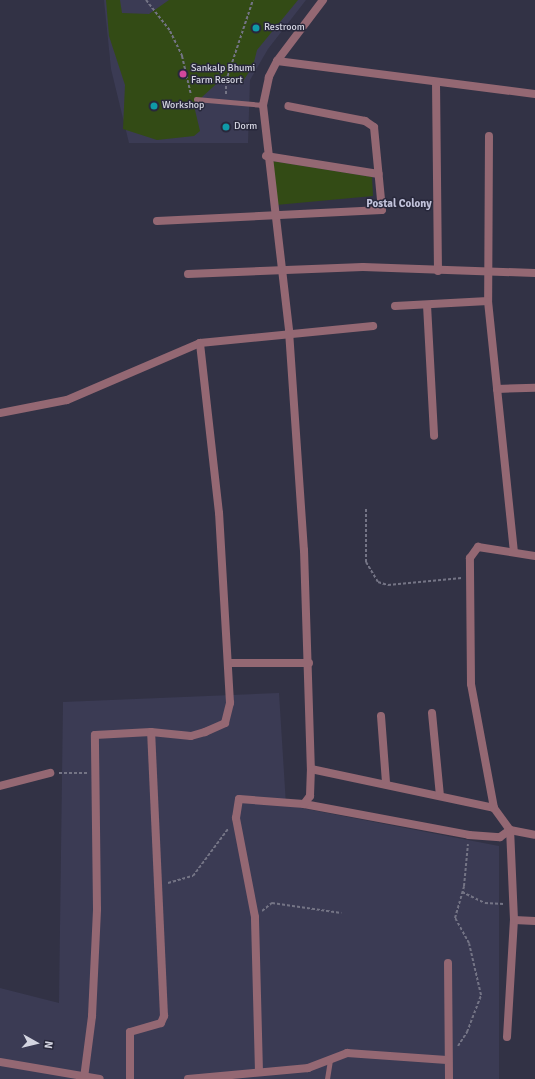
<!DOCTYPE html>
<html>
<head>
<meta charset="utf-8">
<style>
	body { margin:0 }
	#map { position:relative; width:535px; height:1079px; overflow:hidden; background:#323245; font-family:Signika,sans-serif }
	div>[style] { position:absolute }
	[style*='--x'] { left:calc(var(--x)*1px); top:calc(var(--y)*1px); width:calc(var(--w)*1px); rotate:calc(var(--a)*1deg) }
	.built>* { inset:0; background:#3b3b54 }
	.green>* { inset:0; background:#334b15 }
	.path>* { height:2px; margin-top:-1px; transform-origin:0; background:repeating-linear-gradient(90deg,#747485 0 3px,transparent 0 5px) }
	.service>* { height:4.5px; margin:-2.25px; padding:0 2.25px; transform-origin:2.25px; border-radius:2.25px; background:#946873 }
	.minor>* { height:8px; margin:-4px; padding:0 4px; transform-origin:4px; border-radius:4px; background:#946873 }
	.dots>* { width:11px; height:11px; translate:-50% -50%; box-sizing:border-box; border:2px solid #28283b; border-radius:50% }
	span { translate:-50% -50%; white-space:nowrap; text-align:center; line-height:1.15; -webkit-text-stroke:3px #28283b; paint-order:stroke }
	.poi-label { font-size:10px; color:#d4d5e1 }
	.left { translate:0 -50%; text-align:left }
	.neighbourhood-label { font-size:11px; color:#c1c2da; font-weight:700 }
	.north { position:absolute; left:16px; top:1023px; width:40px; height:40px; -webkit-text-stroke:3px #28283b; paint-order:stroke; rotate:98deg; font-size:11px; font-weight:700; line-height:16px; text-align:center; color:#d4d5e1 }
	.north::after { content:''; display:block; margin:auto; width:14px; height:18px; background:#d4d5e1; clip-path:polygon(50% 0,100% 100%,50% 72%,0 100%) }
</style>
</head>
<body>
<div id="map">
	<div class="built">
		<i style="clip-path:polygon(104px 0,306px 0,268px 49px,250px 80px,248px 143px,129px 143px,111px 69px)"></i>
		<i style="clip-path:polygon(279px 693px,286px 805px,499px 846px,499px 1079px,0 1079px,0 988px,59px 1003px,63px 702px)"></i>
	</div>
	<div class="green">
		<i style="clip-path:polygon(106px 0,120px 0,122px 13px,149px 14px,169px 0,298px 0,257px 50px,253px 66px,243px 81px,225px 76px,202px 97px,195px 110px,200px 131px,194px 136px,157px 140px,123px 129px,125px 85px,109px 36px)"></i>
		<i style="clip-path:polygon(272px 161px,372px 177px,373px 196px,276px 205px)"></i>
	</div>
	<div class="path">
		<i style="--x:146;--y:0;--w:39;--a:52"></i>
		<i style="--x:170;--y:31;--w:28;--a:64"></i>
		<i style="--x:182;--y:56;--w:40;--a:77"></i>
		<i style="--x:226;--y:94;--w:13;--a:-90"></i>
		<i style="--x:226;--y:81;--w:85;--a:-71.6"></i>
		<i style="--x:366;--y:509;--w:53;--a:90"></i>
		<i style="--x:366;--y:562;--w:23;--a:59"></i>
		<i style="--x:378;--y:582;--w:10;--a:17"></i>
		<i style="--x:388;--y:585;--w:74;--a:-5.4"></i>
		<i style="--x:59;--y:773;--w:28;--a:0"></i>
		<i style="--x:168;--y:883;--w:26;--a:-16"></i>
		<i style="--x:193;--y:876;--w:59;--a:-53.3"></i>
		<i style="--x:462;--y:892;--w:25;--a:26"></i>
		<i style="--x:485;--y:903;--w:19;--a:3"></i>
		<i style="--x:262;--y:911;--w:13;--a:-39"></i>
		<i style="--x:272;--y:903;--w:70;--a:8.2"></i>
		<i style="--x:458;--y:1046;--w:17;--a:-57"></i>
		<i style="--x:467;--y:1032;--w:40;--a:-69"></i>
		<i style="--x:481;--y:995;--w:53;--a:-103"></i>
		<i style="--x:469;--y:943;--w:29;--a:-119"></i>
		<i style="--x:455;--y:918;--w:33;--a:-74"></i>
		<i style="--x:464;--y:886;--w:42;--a:-84.6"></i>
	</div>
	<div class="service">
		<i style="--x:196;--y:99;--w:67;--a:5.1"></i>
		<i style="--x:327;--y:1079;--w:19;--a:-81"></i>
	</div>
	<div class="minor">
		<i style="--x:323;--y:0;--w:76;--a:127"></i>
		<i style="--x:277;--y:61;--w:18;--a:117"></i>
		<i style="--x:269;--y:77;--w:29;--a:102"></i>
		<i style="--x:263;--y:105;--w:227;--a:83.4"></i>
		<i style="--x:289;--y:331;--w:220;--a:86.1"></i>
		<i style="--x:304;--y:550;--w:219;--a:88.2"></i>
		<i style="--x:311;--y:769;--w:187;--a:12"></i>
		<i style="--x:494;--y:808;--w:27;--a:54"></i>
		<i style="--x:510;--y:830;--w:25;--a:11"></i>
		<i style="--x:277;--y:61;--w:260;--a:7.3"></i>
		<i style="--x:436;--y:82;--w:189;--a:89.4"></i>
		<i style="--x:489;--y:136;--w:165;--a:90.3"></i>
		<i style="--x:488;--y:301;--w:251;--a:84.1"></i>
		<i style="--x:266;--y:156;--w:114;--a:9.1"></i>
		<i style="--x:157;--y:221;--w:225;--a:-2.8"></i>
		<i style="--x:382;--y:210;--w:83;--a:-95.5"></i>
		<i style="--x:374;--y:127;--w:11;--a:-146"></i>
		<i style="--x:365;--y:121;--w:78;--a:-169"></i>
		<i style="--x:188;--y:274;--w:175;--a:-2.3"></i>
		<i style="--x:363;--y:267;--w:172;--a:2"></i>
		<i style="--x:427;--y:305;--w:131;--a:86.9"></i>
		<i style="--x:395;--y:306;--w:93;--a:-3.1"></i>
		<i style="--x:497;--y:389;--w:38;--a:-2"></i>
		<i style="--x:0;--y:413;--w:68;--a:-11"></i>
		<i style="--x:67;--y:400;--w:145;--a:-23.2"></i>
		<i style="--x:200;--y:343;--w:174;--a:-5.6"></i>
		<i style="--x:228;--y:663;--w:81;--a:0"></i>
		<i style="--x:432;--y:713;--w:83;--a:84.5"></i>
		<i style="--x:381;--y:716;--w:66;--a:85.7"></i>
		<i style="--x:0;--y:786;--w:52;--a:-14.6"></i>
		<i style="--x:304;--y:804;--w:168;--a:10.6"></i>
		<i style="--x:469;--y:835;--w:31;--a:4"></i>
		<i style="--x:500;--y:837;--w:12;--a:-35"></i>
		<i style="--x:494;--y:808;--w:126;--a:-100.5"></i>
		<i style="--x:471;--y:684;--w:126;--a:-90.5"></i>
		<i style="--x:470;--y:558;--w:14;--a:-54"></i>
		<i style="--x:478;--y:547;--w:58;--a:9"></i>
		<i style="--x:514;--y:920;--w:21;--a:3"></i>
		<i style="--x:448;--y:963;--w:116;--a:89.5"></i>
		<i style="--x:507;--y:1037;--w:117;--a:-86.6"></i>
		<i style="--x:514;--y:920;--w:90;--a:-92.5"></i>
		<i style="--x:0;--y:1062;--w:101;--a:9.6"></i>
		<i style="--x:259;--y:1072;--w:155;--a:-91.5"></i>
		<i style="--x:255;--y:917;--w:101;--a:-100.9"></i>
		<i style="--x:236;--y:818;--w:19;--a:-81"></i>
		<i style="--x:239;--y:799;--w:65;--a:4.4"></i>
		<i style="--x:304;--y:804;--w:10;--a:-53"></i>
		<i style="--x:310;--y:796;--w:27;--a:-88"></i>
		<i style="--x:84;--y:1078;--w:63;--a:-82.6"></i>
		<i style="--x:92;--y:1016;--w:107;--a:-87.3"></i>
		<i style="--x:97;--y:909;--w:174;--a:-90.7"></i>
		<i style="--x:95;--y:735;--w:56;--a:-3.1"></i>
		<i style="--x:130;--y:1079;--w:47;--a:-90"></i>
		<i style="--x:130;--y:1032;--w:32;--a:-16"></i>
		<i style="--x:161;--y:1023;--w:8;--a:-67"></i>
		<i style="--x:164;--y:1016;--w:284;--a:-92.6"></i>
		<i style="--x:151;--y:732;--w:40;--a:5.7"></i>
		<i style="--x:191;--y:736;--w:15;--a:-16"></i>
		<i style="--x:205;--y:732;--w:22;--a:-24"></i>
		<i style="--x:225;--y:723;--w:21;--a:-76"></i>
		<i style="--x:230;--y:703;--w:190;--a:-93.3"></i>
		<i style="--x:219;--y:513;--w:171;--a:-96.4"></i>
		<i style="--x:188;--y:1079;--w:121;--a:-5.2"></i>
		<i style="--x:308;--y:1068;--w:42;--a:-21"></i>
		<i style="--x:347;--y:1053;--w:100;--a:4"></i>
	</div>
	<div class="dots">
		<i style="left:256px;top:28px;background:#0f9aa8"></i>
		<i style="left:183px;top:74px;background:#d1479c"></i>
		<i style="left:154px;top:106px;background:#0f9aa8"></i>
		<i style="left:226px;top:127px;background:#0f9aa8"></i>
	</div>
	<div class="poi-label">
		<span class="left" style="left:264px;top:28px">Restroom</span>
		<span class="left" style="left:191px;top:74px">Sankalp Bhumi<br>Farm Resort</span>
		<span class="left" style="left:162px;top:106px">Workshop</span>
		<span class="left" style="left:234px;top:127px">Dorm</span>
	</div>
	<div class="neighbourhood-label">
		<span style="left:399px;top:204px">Postal Colony</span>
	</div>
	<div class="north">N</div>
</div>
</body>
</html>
